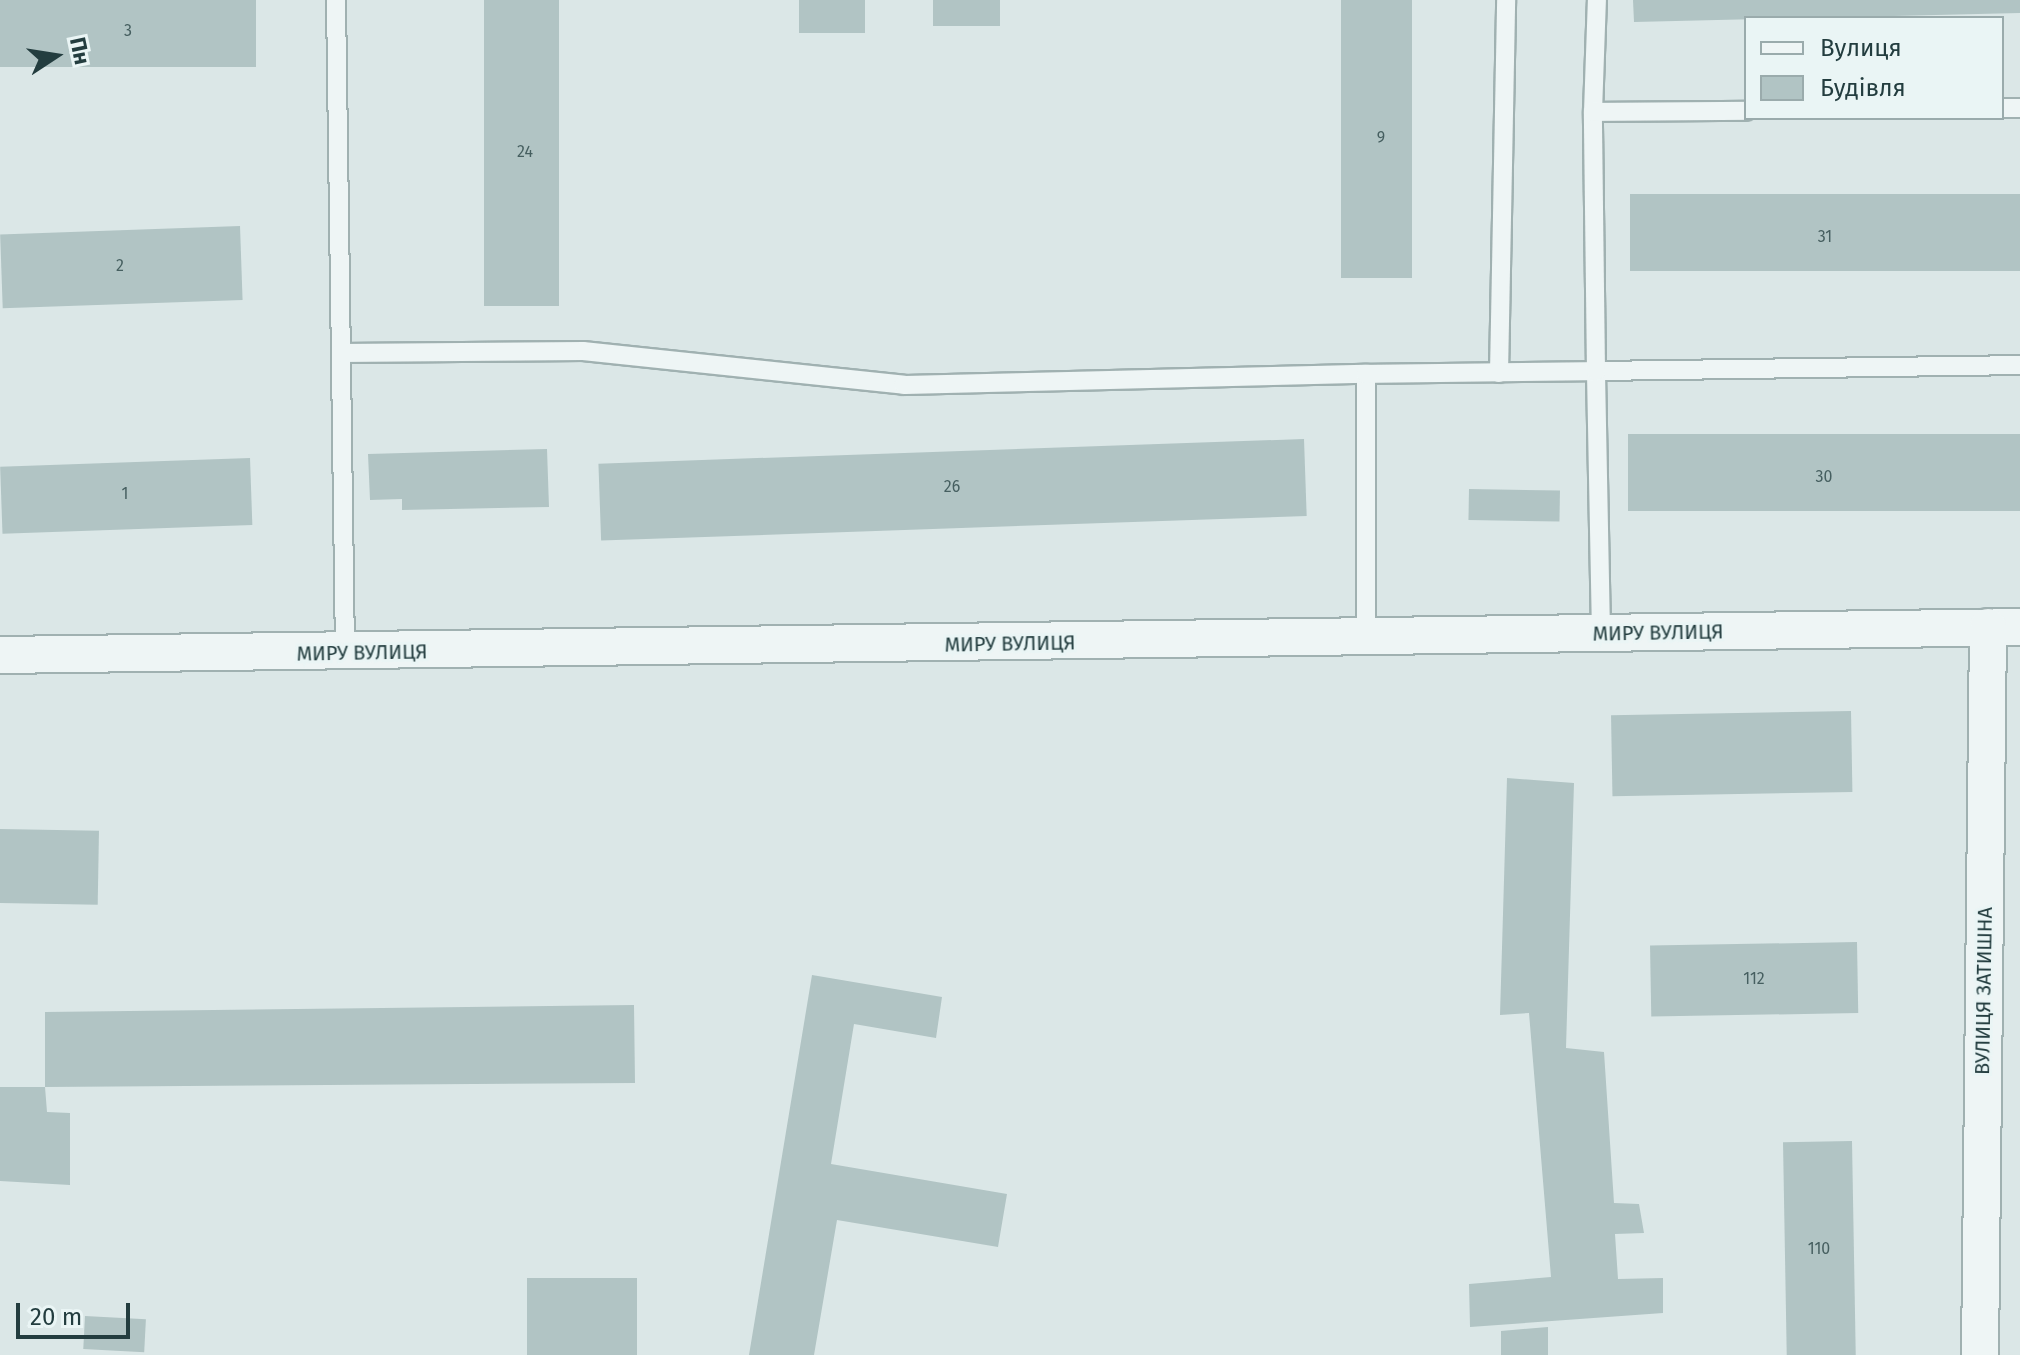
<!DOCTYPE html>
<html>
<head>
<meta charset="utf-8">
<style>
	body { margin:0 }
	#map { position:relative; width:2020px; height:1355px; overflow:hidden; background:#dbe7e7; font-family:"Fira Sans",sans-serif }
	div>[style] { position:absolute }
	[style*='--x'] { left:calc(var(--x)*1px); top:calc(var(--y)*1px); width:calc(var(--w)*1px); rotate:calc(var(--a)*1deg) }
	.building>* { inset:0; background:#b1c4c4; transform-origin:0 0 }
	.roads { filter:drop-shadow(2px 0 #a0b1b1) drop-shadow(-2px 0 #a0b1b1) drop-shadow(0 2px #a0b1b1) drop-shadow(0 -2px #a0b1b1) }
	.service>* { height:18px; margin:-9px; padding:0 9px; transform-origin:9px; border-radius:9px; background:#eef5f5 }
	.minor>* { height:36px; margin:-18px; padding:0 18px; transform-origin:18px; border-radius:18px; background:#eef5f5 }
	span { translate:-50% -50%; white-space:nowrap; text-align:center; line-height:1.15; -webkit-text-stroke:6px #eaf5f5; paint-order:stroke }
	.number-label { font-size:16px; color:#465f60 }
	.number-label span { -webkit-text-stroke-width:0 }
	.street-label { font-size:20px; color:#233d3f }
	.legend { position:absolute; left:1744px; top:16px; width:260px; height:104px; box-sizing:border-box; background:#eaf5f5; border:2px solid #9aabac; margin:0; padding:10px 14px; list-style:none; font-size:24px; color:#233d3f }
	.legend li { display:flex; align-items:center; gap:16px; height:40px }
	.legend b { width:40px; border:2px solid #9aabac }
	.north { position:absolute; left:16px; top:16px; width:80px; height:80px; -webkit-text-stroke:6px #eaf5f5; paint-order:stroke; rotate:78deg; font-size:22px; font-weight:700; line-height:32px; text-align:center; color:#233d3f }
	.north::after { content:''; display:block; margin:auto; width:28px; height:36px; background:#233d3f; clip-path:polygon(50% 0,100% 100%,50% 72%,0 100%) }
	.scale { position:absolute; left:16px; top:1303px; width:114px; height:36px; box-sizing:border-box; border:4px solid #233d3f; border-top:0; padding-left:10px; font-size:24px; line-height:28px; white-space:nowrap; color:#233d3f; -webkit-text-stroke:6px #eaf5f5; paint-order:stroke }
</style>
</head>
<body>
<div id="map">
	<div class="building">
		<i style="left:0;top:0;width:256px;height:67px"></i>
		<i style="left:484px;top:0;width:75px;height:306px"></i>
		<i style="left:799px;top:0;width:66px;height:33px"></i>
		<i style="left:933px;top:0;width:67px;height:26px"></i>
		<i style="left:1341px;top:0;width:71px;height:278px"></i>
		<i style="clip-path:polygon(1633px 0,2020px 0,2020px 13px,1634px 22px)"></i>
		<i style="left:2020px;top:194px;width:77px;height:390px;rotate:90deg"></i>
		<i style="left:240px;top:226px;width:74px;height:240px;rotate:88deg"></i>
		<i style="left:2020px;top:434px;width:77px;height:392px;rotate:90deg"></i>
		<i style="left:1304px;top:439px;width:77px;height:706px;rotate:88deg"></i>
		<i style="clip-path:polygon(547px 449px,549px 507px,402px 510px,402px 499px,370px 500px,368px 454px)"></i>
		<i style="left:250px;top:458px;width:67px;height:250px;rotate:88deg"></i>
		<i style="left:1469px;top:489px;width:91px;height:31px;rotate:1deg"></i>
		<i style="left:1851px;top:711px;width:81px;height:240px;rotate:89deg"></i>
		<i style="clip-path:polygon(1507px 778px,1574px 783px,1566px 1048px,1604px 1052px,1614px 1203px,1639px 1204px,1644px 1233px,1615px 1234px,1618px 1279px,1663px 1278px,1663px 1313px,1470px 1327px,1469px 1284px,1551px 1277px,1529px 1013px,1500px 1015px)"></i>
		<i style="left:0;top:829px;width:99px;height:74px;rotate:1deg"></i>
		<i style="left:1857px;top:942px;width:71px;height:207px;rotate:89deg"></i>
		<i style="clip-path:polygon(812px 975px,942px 997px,936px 1038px,854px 1024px,831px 1164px,1007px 1194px,998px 1247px,837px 1220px,814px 1355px,749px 1355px)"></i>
		<i style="clip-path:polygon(634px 1005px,635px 1083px,45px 1087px,47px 1112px,70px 1113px,70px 1185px,0 1181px,0 1087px,45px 1087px,45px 1012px)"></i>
		<i style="left:1852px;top:1141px;width:214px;height:69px;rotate:89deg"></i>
		<i style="left:637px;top:1278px;width:77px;height:110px;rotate:90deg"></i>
		<i style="left:85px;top:1316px;width:61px;height:33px;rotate:3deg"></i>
		<i style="clip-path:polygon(1548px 1327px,1548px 1355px,1501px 1355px,1501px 1331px)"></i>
	</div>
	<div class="roads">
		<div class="service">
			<i style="--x:336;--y:0;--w:654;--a:89.21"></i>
			<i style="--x:2002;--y:108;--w:18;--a:0"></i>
			<i style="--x:1593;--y:112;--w:112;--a:-88"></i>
			<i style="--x:341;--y:353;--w:242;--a:-0.5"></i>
			<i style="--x:583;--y:351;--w:323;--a:6"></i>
			<i style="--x:904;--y:385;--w:462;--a:-1.4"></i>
			<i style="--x:1499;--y:373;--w:373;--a:-88.9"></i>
			<i style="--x:1601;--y:633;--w:262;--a:-91.1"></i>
			<i style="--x:1596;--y:371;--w:424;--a:-0.8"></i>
			<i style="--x:1366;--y:638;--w:264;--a:-90"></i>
			<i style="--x:1366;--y:374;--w:230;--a:-0.7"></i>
			<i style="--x:1596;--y:371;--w:259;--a:-90.7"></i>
			<i style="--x:1593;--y:112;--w:153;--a:-0.4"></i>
		</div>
		<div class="minor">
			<i style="--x:0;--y:655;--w:2020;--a:-0.79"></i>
			<i style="--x:1980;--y:1355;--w:728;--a:-89.37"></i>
		</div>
	</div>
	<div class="number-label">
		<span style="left:128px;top:31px">3</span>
		<span style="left:1381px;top:138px">9</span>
		<span style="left:525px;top:152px">24</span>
		<span style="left:1825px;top:237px">31</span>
		<span style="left:120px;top:266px">2</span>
		<span style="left:1824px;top:477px">30</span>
		<span style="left:952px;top:487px">26</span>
		<span style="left:125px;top:494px">1</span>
		<span style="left:1754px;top:979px">112</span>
		<span style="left:1819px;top:1249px">110</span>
	</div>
	<div class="street-label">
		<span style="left:1658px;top:633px;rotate:-1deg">МИРУ ВУЛИЦЯ</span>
		<span style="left:1010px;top:644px;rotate:-1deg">МИРУ ВУЛИЦЯ</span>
		<span style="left:362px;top:653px;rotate:-1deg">МИРУ ВУЛИЦЯ</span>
		<span style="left:1984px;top:991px;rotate:-89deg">ВУЛИЦЯ ЗАТИШНА</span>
	</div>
	<ul class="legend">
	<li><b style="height:10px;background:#eef5f5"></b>Вулиця</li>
	<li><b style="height:22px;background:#b1c4c4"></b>Будівля</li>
	</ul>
	<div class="north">Пн</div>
	<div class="scale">20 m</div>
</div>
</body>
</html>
